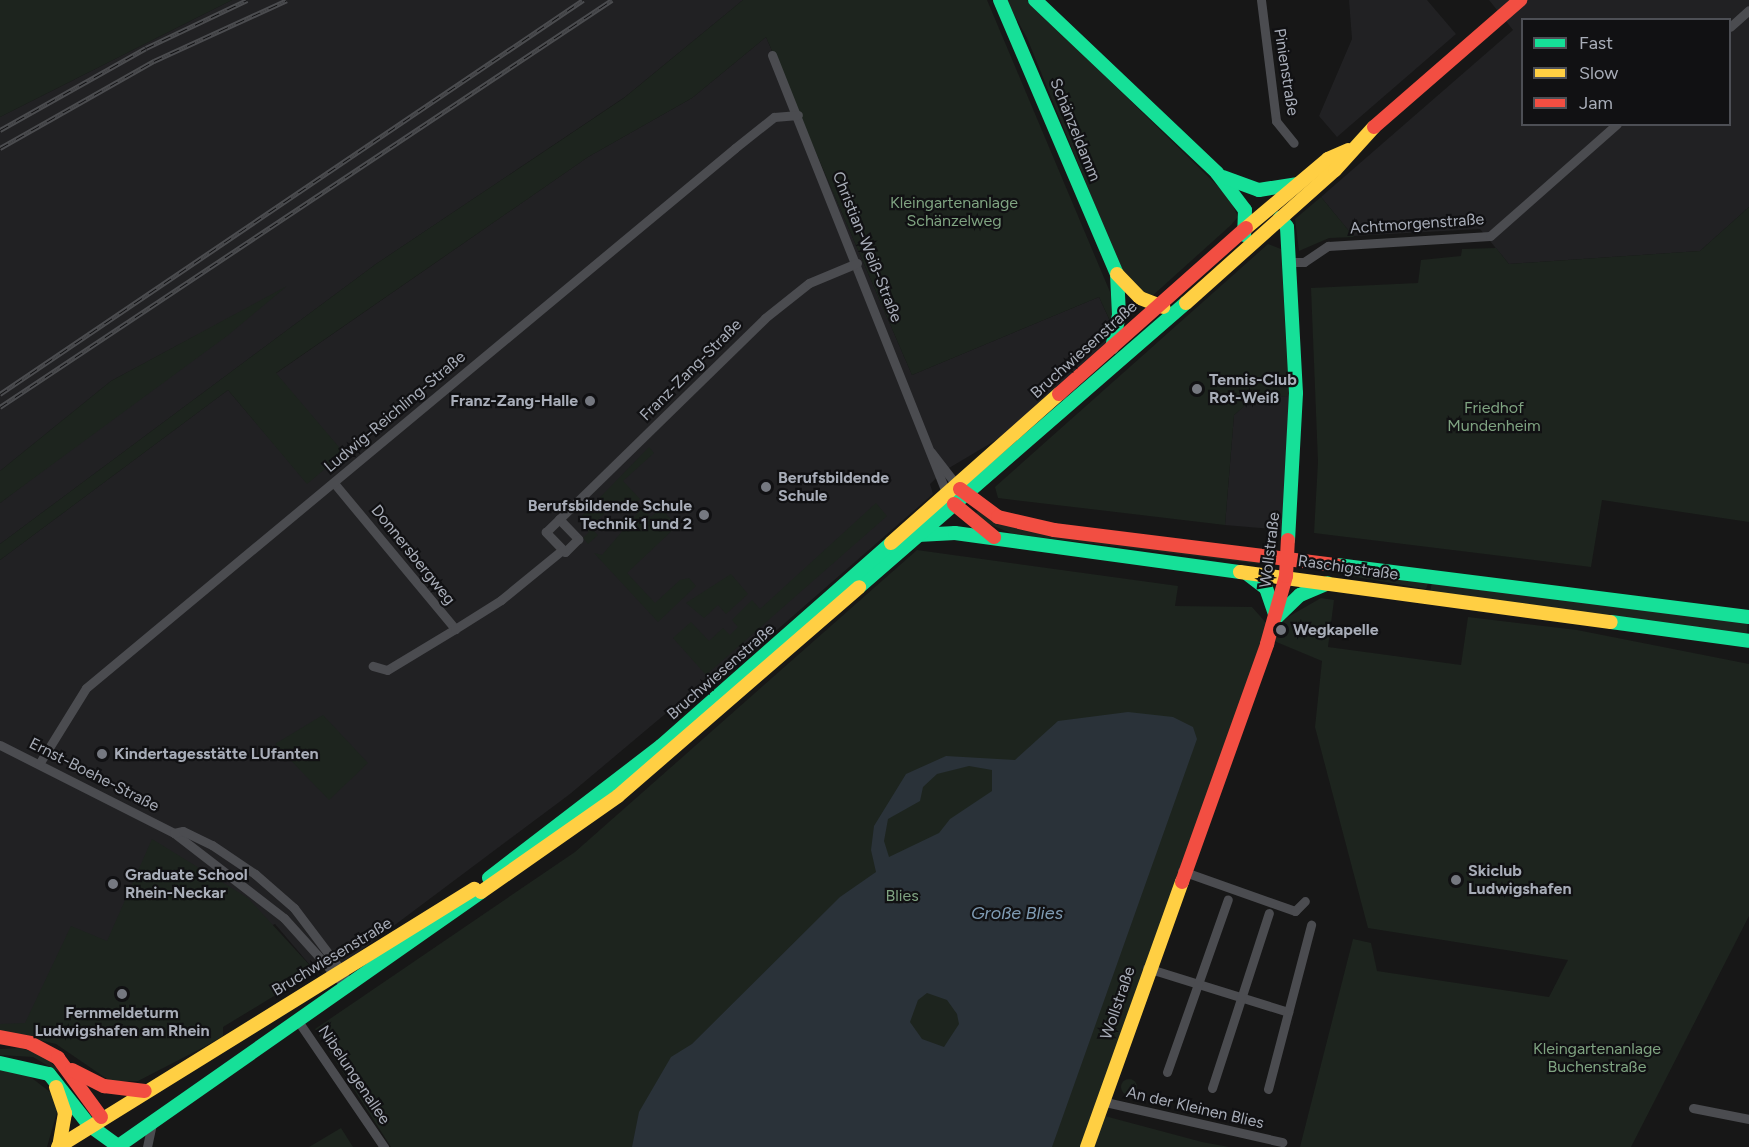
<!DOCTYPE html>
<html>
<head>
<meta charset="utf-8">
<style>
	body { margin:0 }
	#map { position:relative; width:1749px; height:1147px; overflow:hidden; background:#171717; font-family:Figtree,sans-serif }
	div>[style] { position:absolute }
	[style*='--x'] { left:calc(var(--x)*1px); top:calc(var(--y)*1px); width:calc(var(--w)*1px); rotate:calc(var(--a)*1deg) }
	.built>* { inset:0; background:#212123 }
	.green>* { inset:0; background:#1d241e; transform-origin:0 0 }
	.round { border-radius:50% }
	.water>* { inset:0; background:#2a3239 }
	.street>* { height:9px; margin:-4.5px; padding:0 4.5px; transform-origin:4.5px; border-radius:4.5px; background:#4b4c50 }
	.fast>* { height:14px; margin:-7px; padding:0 7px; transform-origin:7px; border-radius:7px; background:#16e098 }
	.slow>* { height:14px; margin:-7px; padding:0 7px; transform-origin:7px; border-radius:7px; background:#ffcf43 }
	.jam>* { height:14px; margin:-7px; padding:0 7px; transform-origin:7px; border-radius:7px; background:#f24e42 }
	.rail>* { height:5px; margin-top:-2.5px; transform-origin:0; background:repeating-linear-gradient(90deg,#111113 0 9px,#4b4c4f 0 18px); box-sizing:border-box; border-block:2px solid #4b4c4f }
	.dots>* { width:16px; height:16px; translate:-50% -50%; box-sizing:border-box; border:3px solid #111113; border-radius:50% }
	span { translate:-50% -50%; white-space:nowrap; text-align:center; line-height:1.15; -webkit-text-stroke:4.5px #111113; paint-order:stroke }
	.street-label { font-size:16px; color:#a8adb8 }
	.park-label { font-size:16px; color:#7fa381 }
	.poi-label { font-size:16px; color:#a8adb8; font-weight:700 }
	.left { translate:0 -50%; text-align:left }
	.right { translate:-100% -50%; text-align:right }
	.water-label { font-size:18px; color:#7f9bb3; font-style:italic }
	.legend { position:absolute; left:1521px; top:18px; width:210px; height:108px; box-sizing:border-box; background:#111113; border:2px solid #4d4f55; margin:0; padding:8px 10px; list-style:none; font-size:18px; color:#a8adb8 }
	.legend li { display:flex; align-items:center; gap:12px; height:30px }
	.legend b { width:30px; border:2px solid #4d4f55 }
</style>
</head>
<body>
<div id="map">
	<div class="built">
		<i style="clip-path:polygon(232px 0,743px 0,625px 97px,376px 264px,0 544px,0 503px,283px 289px,111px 381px,0 471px,0 117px)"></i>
		<i style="clip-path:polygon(1349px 0,1427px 0,1456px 34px,1337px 137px,1319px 116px,1352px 39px)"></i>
		<i style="clip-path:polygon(evenodd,1489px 0,1749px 0,1749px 207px,1700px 251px,1509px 264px,1480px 229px,1353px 236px,1321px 197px,1513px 30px,1489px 0,1522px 20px,1730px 20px,1730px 124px,1522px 124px,1522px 20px)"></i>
		<i style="clip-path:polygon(766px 37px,912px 375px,1099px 297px,1115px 332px,1112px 347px,1038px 415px,944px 471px,930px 484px,933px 494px,715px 684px,708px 678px,570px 794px,344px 963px,315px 971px,275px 924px,25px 1024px,0 1024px,0 560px,228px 390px,307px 483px,343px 453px,275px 374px,588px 157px,692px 98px)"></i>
		<i style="clip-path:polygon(1289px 396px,1283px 530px,1225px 525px,1234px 415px,1254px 397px)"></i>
	</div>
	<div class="green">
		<i style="clip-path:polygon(0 0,232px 0,0 117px)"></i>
		<i style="clip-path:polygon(743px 0,987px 0,1113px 299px,1113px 327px,1099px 297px,912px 375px,766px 37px,692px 98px,588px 157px,276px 373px,344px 453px,307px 484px,228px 390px,0 560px,0 544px,376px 264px,624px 98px)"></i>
		<i style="clip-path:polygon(1006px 0,1027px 0,1229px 197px,1238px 217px,1231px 225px,1151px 297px,1124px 277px,1027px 38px)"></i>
		<i style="clip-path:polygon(1321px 197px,1354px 237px,1329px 238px,1299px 251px,1295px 219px)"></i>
		<i style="clip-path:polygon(1749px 207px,1749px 522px,1602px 500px,1591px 567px,1314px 533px,1318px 462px,1311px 288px,1418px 283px,1421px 260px,1461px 256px,1462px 249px,1496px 248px,1509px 264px,1700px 251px)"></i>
		<i style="clip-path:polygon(1268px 244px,1281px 249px,1289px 396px,1255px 397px,1234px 415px,1225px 525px,998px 498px,995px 487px)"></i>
		<i style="clip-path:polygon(287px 286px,227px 336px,0 503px,0 471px,111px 381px)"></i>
		<i style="clip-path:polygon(649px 447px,654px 453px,623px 481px,640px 499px,629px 510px,619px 500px,590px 527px,598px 535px,588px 544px,583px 538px,589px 532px,578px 520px)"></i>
		<i style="clip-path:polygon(876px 503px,887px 516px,706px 675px,673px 638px,691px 622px,709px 641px,723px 628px,730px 635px,738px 627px,732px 620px,752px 600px,760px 609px)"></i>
		<i style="clip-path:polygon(642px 508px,651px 517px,661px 508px,677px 526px,627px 573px,655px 603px,680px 580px,689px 578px,696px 586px,658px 622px,594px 553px,602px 555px)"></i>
		<i style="clip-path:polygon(978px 511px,1017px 529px,1268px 559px,1267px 565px,1013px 534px,972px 517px)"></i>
		<i style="clip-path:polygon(917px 550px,1178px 586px,1175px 606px,1252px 607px,1268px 625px,1081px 1147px,391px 1147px,315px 1029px,575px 852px)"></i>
		<i style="clip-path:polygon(1304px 568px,1366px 576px,1430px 578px,1426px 589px)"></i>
		<i style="left:1433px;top:573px;width:319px;height:23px;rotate:8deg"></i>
		<i style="clip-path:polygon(731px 574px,748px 594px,726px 614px,718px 605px,704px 618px,686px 603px)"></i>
		<i style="clip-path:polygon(1321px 598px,1334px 600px,1328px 647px,1461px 665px,1468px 617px,1577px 630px,1749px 664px,1749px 916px,1631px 1147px,1300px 1147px,1353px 939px,1371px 943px,1377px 971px,1549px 997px,1568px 960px,1368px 928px,1315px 727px,1322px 661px,1274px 641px,1281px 621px)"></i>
		<i style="clip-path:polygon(323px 715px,368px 763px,329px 800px,275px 744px)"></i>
		<i style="clip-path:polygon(152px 839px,248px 898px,315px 971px,223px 1027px,223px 1036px,204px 1047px,138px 1081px,110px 1081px,56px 1044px,0 1031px,0 1024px,25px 1023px,71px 926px,107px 941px)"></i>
		<i style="clip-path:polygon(20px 1048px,44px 1055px,62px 1074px,33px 1057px,0 1055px,0 1049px)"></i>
		<i style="clip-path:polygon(0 1070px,24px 1072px,54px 1095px,59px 1105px,47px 1147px,0 1147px)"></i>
		<i class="round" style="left:1121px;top:1079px;width:16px;height:16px"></i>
		<i style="clip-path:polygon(1101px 1115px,1202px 1142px,1229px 1147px,1091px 1147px)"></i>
		<i style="clip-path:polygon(341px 1128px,353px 1147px,309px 1147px)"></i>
	</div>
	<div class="water">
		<i style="clip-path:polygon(evenodd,1128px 712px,1173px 717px,1193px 727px,1197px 739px,1052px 1147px,632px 1147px,639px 1112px,671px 1057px,692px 1044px,840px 897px,876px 872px,871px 850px,874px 826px,906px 774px,946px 756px,1015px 760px,1058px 721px,1128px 712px,969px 766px,992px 770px,992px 791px,950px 819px,939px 833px,889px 857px,884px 841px,888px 819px,920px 801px,923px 787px,937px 774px,969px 766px,1128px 712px,927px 993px,947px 1000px,957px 1014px,959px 1024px,944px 1047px,922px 1039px,910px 1022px,918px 1000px,927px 993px)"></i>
	</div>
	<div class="street">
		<i style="--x:1261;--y:0;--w:122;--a:82.9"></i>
		<i style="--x:1276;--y:121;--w:28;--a:51"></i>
		<i style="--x:1730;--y:27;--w:25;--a:-42"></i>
		<i style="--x:772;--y:55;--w:477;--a:68.3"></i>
		<i style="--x:1290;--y:262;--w:14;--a:0"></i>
		<i style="--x:1304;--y:262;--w:29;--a:-34"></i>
		<i style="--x:1328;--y:246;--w:162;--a:-3.5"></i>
		<i style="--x:1490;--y:236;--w:169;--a:-41.4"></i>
		<i style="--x:931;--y:452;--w:44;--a:52.4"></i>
		<i style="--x:334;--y:483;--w:190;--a:50.3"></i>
		<i style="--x:455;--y:629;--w:79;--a:148.9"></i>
		<i style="--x:387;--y:670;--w:15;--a:-164"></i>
		<i style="--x:559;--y:519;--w:28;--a:46"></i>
		<i style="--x:578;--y:539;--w:18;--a:135"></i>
		<i style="--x:565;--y:552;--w:28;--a:-134"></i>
		<i style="--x:546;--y:532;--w:306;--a:-44.3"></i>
		<i style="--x:765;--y:318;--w:56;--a:-38.5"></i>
		<i style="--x:809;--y:283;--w:52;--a:-22.6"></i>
		<i style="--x:455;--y:629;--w:54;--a:-32.2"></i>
		<i style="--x:501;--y:600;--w:79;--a:-39.3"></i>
		<i style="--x:0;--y:745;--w:195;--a:26.8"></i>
		<i style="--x:174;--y:833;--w:139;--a:37.7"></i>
		<i style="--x:284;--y:918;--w:94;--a:48"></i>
		<i style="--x:39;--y:764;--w:89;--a:-58.3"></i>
		<i style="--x:86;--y:688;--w:844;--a:-39.76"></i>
		<i style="--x:735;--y:148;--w:50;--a:-38.5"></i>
		<i style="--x:774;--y:117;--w:24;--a:-5"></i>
		<i style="--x:174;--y:833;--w:9;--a:-13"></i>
		<i style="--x:183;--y:831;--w:32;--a:26"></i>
		<i style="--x:212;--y:845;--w:52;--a:34"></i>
		<i style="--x:255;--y:874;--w:52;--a:41.1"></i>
		<i style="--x:294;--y:908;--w:83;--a:52.9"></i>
		<i style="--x:1182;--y:871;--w:120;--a:19.5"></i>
		<i style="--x:1295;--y:911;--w:14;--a:-45"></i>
		<i style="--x:1147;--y:968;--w:148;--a:17.3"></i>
		<i style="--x:298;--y:1021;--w:153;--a:55.7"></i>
		<i style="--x:1167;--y:1072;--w:183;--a:-70.6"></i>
		<i style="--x:1212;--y:1088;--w:184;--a:-72"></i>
		<i style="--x:1268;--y:1089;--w:170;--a:-75.3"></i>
		<i style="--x:1101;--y:1101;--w:186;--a:12.8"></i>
		<i style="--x:1693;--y:1108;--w:57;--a:11.1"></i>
		<i style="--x:147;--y:1147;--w:25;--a:-78"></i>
	</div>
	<div class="fast">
		<i style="--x:1000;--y:0;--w:298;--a:66.9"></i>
		<i style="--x:1117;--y:274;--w:41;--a:87.2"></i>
		<i style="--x:1119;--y:315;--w:33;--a:102"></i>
		<i style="--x:1035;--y:0;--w:251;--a:43.5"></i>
		<i style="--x:1217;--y:173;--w:46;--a:52.9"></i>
		<i style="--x:1245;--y:210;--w:25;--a:92"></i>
		<i style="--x:1223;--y:177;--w:38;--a:20"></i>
		<i style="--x:1259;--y:190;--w:38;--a:-9"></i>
		<i style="--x:1280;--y:218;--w:11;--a:52"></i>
		<i style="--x:1287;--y:227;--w:166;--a:86.9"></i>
		<i style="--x:1296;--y:393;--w:147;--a:93.1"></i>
		<i style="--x:918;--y:535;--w:37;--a:-3"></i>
		<i style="--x:955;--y:533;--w:288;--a:7.8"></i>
		<i style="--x:1337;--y:565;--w:415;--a:7.2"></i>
		<i style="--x:1246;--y:573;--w:25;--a:37"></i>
		<i style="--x:1266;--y:588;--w:28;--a:71"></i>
		<i style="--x:859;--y:587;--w:433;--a:-41"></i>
		<i style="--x:1277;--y:617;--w:32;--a:-44"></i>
		<i style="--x:1300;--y:595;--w:30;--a:-23"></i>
		<i style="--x:1611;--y:622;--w:139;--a:7.8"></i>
		<i style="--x:489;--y:878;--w:217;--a:-37.5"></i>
		<i style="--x:661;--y:746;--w:307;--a:-41.4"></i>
		<i style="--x:0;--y:1063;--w:50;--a:12.7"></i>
		<i style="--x:49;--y:1074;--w:65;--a:51.9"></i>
		<i style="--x:89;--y:1125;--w:36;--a:36"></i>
		<i style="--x:117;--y:1147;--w:444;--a:-35"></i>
	</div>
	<div class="slow">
		<i style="--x:1246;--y:228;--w:107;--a:-40.1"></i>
		<i style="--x:1328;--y:159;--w:22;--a:-24"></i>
		<i style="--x:1117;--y:274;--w:33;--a:46"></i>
		<i style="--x:1140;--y:298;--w:25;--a:21"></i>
		<i style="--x:1186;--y:303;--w:200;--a:-41.8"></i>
		<i style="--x:1335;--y:170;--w:58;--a:-47.8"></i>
		<i style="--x:891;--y:543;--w:225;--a:-41.6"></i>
		<i style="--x:1240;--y:572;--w:374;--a:7.7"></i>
		<i style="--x:481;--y:892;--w:167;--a:-35"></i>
		<i style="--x:618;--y:796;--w:319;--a:-40.9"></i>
		<i style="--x:56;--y:1087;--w:28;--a:71"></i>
		<i style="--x:65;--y:1113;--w:34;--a:100"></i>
		<i style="--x:58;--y:1147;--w:490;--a:-31.8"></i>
		<i style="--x:1087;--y:1147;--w:282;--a:-70.3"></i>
	</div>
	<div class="jam">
		<i style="--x:1374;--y:127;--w:194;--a:-41"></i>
		<i style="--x:1059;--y:394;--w:250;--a:-41.6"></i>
		<i style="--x:960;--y:489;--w:47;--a:36.4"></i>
		<i style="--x:998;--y:517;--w:57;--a:13.1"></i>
		<i style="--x:1054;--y:530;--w:285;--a:7.1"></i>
		<i style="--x:954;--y:504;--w:52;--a:39.5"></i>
		<i style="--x:1182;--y:882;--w:253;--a:-70.3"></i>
		<i style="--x:1267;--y:644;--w:71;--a:-74.4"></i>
		<i style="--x:1286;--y:576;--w:36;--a:-87"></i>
		<i style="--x:0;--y:1037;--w:31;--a:11"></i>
		<i style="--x:30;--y:1043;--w:32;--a:28"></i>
		<i style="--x:58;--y:1058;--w:73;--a:53.9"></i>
		<i style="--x:72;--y:1070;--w:36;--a:27"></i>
		<i style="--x:104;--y:1086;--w:41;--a:7"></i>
	</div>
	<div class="rail">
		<i style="--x:0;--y:130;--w:167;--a:-29.3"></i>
		<i style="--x:146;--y:48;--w:112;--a:-25.4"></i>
		<i style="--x:0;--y:148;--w:177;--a:-29.5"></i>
		<i style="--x:154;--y:61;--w:146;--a:-24.6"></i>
		<i style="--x:0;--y:394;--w:704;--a:-34.05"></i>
		<i style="--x:0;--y:407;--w:735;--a:-33.63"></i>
	</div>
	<div class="dots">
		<i style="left:1197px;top:389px;background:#757880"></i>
		<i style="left:590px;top:401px;background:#757880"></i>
		<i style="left:766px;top:487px;background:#757880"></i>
		<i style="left:704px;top:515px;background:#757880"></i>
		<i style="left:1281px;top:630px;background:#757880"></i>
		<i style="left:102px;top:754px;background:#757880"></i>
		<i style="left:1456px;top:880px;background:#757880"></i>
		<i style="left:113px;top:884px;background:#757880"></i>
		<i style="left:122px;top:994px;background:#757880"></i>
	</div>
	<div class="street-label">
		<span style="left:1286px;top:72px;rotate:81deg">Pinienstraße</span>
		<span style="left:1075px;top:130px;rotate:68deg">Schänzeldamm</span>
		<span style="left:1417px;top:224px;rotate:-4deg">Achtmorgenstraße</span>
		<span style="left:867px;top:247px;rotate:68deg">Christian-Weiß-Straße</span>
		<span style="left:1084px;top:350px;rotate:-42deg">Bruchwiesenstraße</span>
		<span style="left:691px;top:370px;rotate:-45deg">Franz-Zang-Straße</span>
		<span style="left:395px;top:412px;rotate:-40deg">Ludwig-Reichling-Straße</span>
		<span style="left:1270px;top:550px;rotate:-83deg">Wollstraße</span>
		<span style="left:413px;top:555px;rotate:51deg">Donnersbergweg</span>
		<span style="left:1348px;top:568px;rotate:8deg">Raschigstraße</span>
		<span style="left:721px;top:672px;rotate:-41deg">Bruchwiesenstraße</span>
		<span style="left:94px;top:775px;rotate:27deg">Ernst-Boehe-Straße</span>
		<span style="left:332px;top:957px;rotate:-31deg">Bruchwiesenstraße</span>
		<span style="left:1118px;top:1003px;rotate:-71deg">Wollstraße</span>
		<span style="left:354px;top:1075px;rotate:56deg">Nibelungenallee</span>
		<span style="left:1195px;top:1108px;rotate:13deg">An der Kleinen Blies</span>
	</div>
	<div class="park-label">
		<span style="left:954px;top:212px">Kleingartenanlage<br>Schänzelweg</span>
		<span style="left:1494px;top:417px">Friedhof<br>Mundenheim</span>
		<span style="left:902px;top:896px">Blies</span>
		<span style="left:1597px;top:1058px">Kleingartenanlage<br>Buchenstraße</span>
	</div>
	<div class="poi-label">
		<span class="left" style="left:1209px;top:389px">Tennis-Club<br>Rot-Weiß</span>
		<span class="right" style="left:578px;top:401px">Franz-Zang-Halle</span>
		<span class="left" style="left:778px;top:487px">Berufsbildende<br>Schule</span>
		<span class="right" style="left:692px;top:515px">Berufsbildende Schule<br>Technik 1 und 2</span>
		<span class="left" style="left:1293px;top:630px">Wegkapelle</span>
		<span class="left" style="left:114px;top:754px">Kindertagesstätte LUfanten</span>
		<span class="left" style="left:1468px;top:880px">Skiclub<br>Ludwigshafen</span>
		<span class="left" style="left:125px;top:884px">Graduate School<br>Rhein-Neckar</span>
		<span style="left:122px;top:1022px">Fernmeldeturm<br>Ludwigshafen am Rhein</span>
	</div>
	<div class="water-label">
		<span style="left:1017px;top:913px">Große Blies</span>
	</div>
	<ul class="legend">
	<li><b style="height:8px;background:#16e098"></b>Fast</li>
	<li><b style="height:8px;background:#ffcf43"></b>Slow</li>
	<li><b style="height:8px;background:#f24e42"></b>Jam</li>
	</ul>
</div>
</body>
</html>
